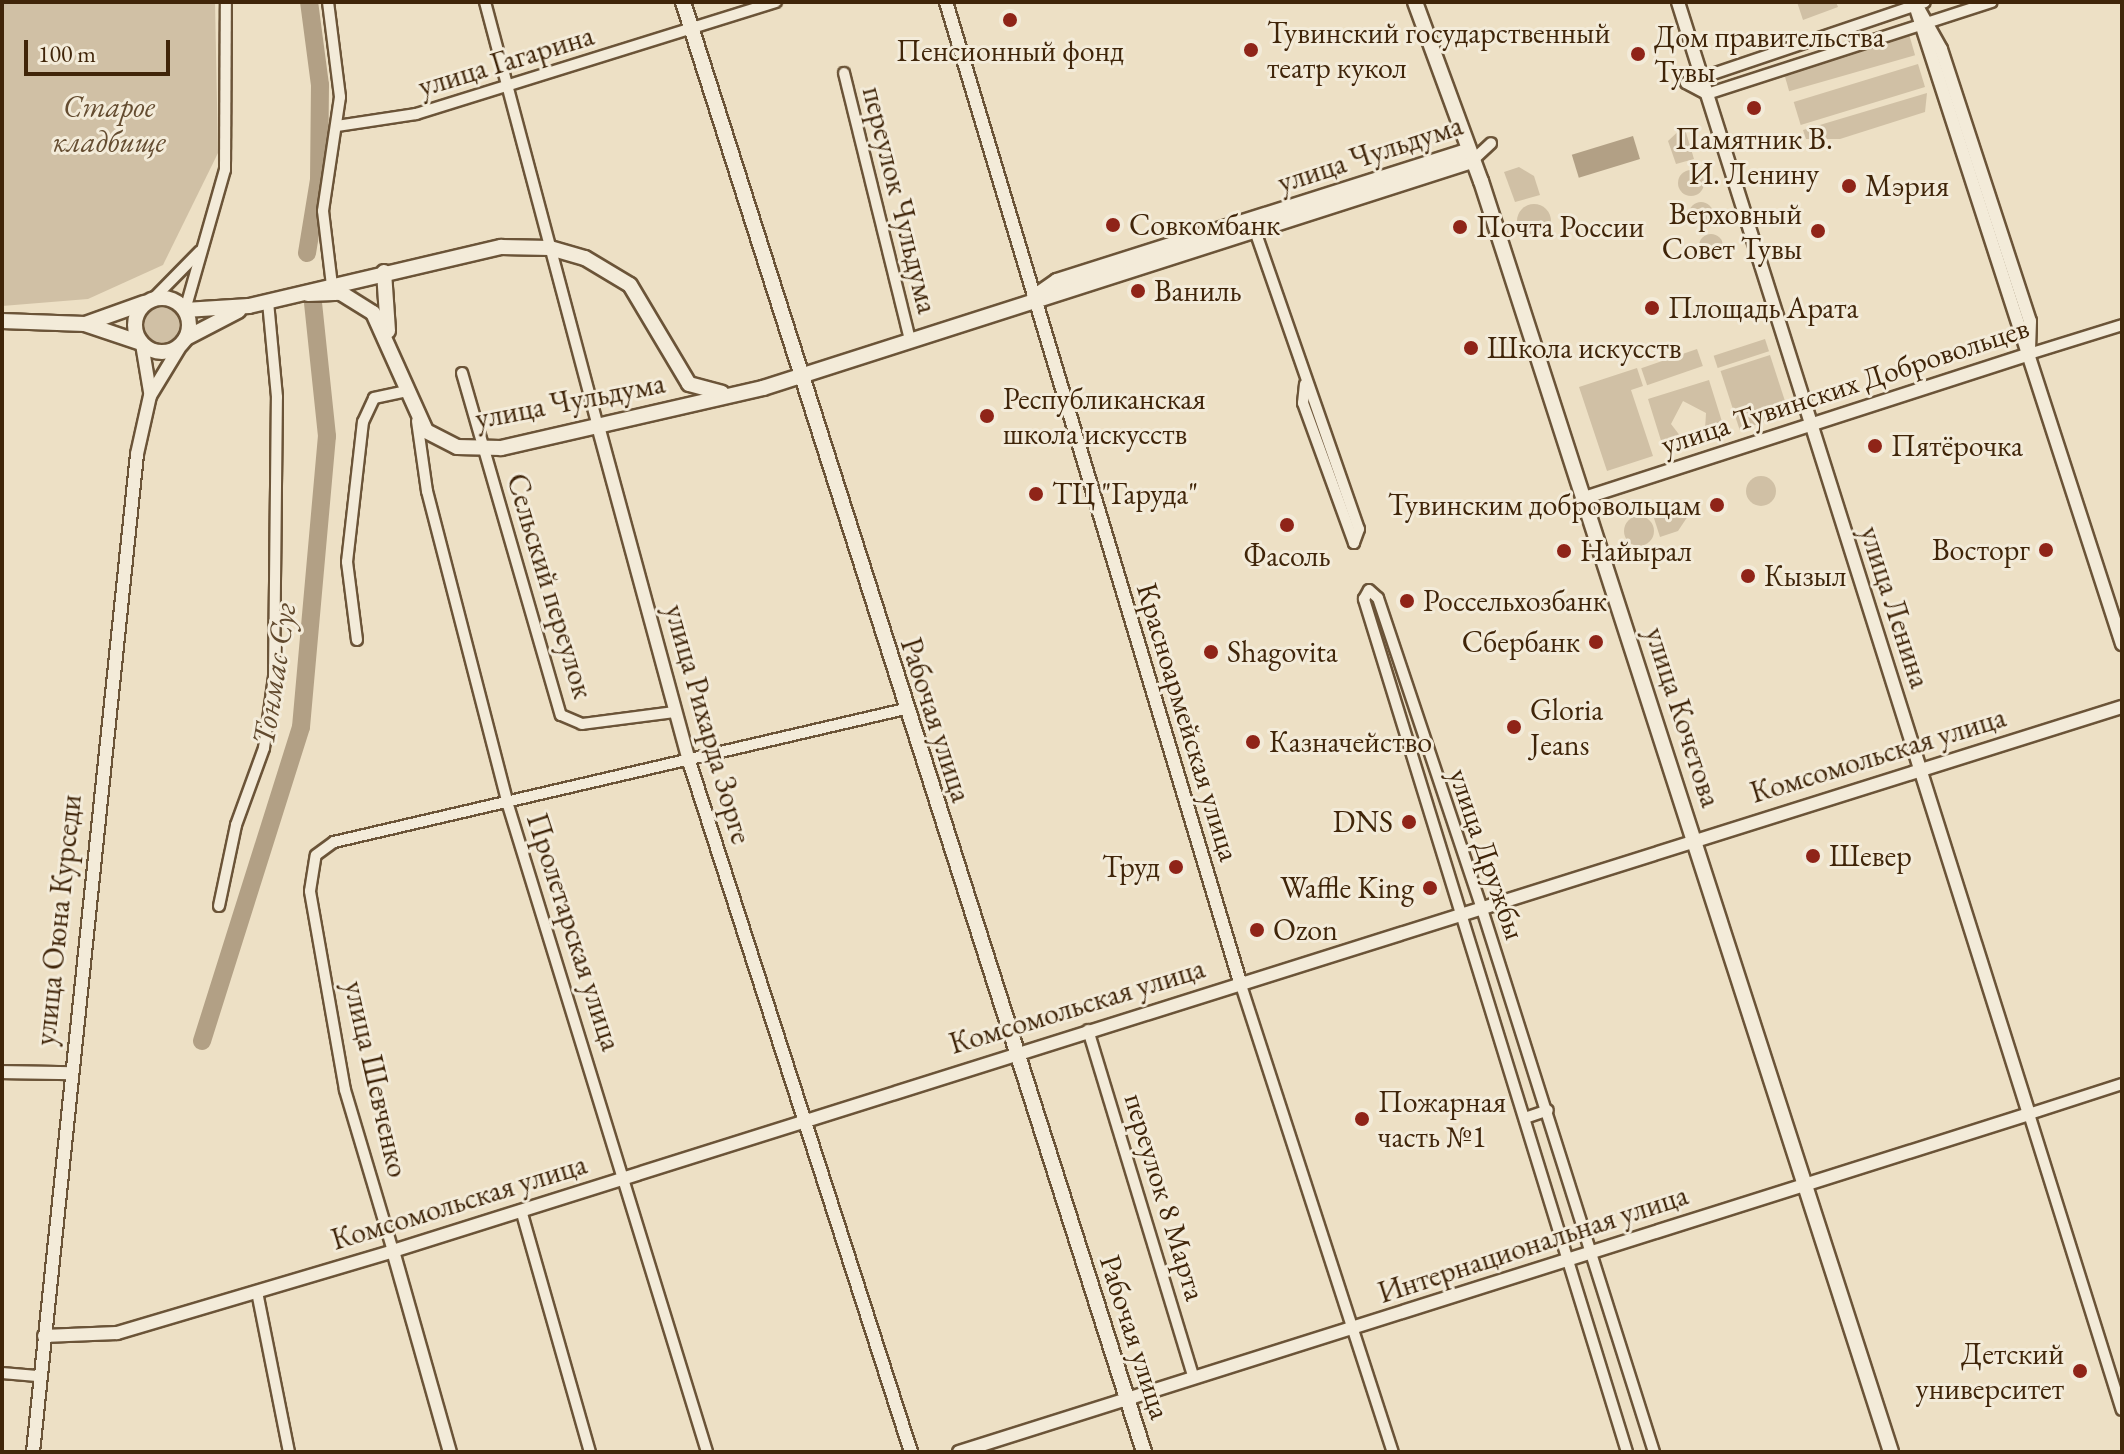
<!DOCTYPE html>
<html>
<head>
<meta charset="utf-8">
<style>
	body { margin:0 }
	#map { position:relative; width:2124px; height:1454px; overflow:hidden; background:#ede0c5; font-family:"EB Garamond",serif }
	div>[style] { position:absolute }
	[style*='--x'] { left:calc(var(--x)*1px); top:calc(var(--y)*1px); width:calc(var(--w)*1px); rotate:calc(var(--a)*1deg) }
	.green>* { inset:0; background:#d0c0a5; transform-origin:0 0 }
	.round { border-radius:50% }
	.water>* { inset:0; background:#b2a085; transform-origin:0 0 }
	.river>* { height:18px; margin:-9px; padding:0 9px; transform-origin:9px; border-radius:9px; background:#b2a085 }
	.roads { filter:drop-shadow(2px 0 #6b5438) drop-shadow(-2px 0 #6b5438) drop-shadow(0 2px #6b5438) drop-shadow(0 -2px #6b5438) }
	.minor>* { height:10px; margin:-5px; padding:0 5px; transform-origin:5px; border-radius:5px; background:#f3ebd9 }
	.tertiary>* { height:12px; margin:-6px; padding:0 6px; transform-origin:6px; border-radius:6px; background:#f3ebd9 }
	.secondary>* { height:14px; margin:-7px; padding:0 7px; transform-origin:7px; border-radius:7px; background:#f3ebd9 }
	.secondary>.ring { margin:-7px; padding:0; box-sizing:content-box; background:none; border:14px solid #f3ebd9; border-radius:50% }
	.dots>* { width:22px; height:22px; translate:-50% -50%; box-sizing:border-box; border:4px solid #f3ebd9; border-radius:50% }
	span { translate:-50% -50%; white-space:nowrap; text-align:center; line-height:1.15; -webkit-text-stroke:6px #f3ebd9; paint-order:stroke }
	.poi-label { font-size:30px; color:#402509 }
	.left { translate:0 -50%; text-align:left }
	.right { translate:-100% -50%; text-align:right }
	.street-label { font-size:30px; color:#402509 }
	.park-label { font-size:30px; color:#644c30; font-style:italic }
	.water-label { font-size:32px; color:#624a2e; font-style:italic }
	.frame { position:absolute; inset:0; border:4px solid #402509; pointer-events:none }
	.scale { position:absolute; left:24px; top:40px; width:146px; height:36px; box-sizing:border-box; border:4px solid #402509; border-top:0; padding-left:10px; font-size:24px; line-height:28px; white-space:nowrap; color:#402509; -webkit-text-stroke:6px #f3ebd9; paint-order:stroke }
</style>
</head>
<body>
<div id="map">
	<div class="green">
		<i style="clip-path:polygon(2px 2px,215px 2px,218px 153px,163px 265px,88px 299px,2px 306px)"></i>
		<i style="clip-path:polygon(1797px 2px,1836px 2px,1838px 7px,1803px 20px)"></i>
		<i style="left:1909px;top:34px;width:22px;height:131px;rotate:74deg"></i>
		<i style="left:1918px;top:64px;width:24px;height:130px;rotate:73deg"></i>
		<i style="clip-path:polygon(1927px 93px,1925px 112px,1840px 139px,1806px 139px,1803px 130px)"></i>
		<i style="clip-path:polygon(1684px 126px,1694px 159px,1676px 164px,1668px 141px)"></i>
		<i style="clip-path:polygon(1519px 167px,1534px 176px,1540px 195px,1515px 202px,1504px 172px)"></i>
		<i class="round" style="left:1678px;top:170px;width:26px;height:26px"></i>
		<i class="round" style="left:1689px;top:202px;width:24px;height:24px"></i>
		<i class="round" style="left:1517px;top:204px;width:34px;height:34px"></i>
		<i class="round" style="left:1699px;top:234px;width:24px;height:24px"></i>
		<i class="round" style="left:143px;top:306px;width:38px;height:38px"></i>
		<i style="left:1765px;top:339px;width:13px;height:54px;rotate:72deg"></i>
		<i style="left:1697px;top:349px;width:18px;height:59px;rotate:71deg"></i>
		<i style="left:1770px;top:355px;width:62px;height:52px;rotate:72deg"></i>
		<i style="clip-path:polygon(1637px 368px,1643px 386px,1631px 390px,1653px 456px,1607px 471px,1579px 387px)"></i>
		<i style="clip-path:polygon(1709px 380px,1724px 428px,1705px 430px,1706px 413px,1683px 401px,1671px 424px,1681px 437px,1663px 447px,1648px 399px)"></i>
		<i class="round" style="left:1746px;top:476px;width:30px;height:30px"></i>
		<i style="clip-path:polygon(1675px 505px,1690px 513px,1678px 531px,1660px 537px,1652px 512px)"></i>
		<i class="round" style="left:1624px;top:516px;width:30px;height:30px"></i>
	</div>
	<div class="water">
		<i style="left:1633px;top:136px;width:24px;height:64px;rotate:73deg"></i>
	</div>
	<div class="river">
		<i style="--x:307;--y:253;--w:74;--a:-80.7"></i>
		<i style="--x:319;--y:180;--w:95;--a:-89.4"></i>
		<i style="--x:320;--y:85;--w:84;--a:-97.5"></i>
		<i style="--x:202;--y:1041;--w:329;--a:-72.5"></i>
		<i style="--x:301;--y:727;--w:292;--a:-84.9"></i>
		<i style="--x:327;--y:436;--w:134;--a:-96"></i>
	</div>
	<div class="roads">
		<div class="minor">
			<i style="--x:328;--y:2;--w:96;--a:82.8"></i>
			<i style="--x:340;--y:97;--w:115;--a:98.5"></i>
			<i style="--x:323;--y:211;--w:75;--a:83.1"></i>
			<i style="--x:485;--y:2;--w:439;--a:75.1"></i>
			<i style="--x:844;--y:73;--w:274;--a:76.1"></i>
			<i style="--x:1686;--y:83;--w:24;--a:28"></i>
			<i style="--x:1707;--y:94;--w:299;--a:-17.9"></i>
			<i style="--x:1686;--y:83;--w:252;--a:-18.7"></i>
			<i style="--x:337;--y:126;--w:80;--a:-8.6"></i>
			<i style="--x:416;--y:114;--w:377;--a:-17.3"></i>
			<i style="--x:1472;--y:161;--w:26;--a:-43"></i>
			<i style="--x:1253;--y:225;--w:322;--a:70.8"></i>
			<i style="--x:1359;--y:529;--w:15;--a:110"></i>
			<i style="--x:1354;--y:543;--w:149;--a:-110"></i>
			<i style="--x:1303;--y:403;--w:19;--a:-84"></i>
			<i style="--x:153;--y:299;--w:67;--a:-45.6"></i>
			<i style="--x:185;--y:310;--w:146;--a:-74.1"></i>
			<i style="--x:225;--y:170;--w:168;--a:-89.7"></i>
			<i style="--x:2029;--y:354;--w:97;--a:-17.3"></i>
			<i style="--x:462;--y:373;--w:356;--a:73.9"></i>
			<i style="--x:561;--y:715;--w:23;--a:23"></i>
			<i style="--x:582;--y:724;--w:94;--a:-7.4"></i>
			<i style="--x:417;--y:421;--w:71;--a:81.9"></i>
			<i style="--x:427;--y:491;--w:324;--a:75.5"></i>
			<i style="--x:508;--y:805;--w:677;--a:72.9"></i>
			<i style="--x:357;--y:640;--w:79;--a:-97.3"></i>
			<i style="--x:347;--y:562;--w:141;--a:-83.5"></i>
			<i style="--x:363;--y:422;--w:26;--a:-65"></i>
			<i style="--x:374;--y:398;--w:30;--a:-12"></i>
			<i style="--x:219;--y:906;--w:83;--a:-78.1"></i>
			<i style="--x:236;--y:825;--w:82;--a:-70"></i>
			<i style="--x:264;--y:748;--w:72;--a:-82"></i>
			<i style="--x:274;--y:677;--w:280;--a:-89.4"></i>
			<i style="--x:277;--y:397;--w:95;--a:-95.4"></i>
			<i style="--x:1240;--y:982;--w:494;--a:72"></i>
			<i style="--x:1088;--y:1030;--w:364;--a:73.1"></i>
			<i style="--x:2122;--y:1084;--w:98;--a:162.1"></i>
			<i style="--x:2029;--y:1114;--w:310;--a:72.6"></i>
			<i style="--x:1525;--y:1118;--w:24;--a:-19"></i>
			<i style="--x:521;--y:1210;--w:252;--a:74.1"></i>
			<i style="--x:393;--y:1251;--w:168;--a:-106.6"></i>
			<i style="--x:345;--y:1090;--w:202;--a:-100"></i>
			<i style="--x:310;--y:891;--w:36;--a:-81"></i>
			<i style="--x:316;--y:855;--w:22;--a:-36"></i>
			<i style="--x:334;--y:842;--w:586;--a:-13.11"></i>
			<i style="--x:257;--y:1292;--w:163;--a:78.7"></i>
			<i style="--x:2;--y:1373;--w:38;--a:5"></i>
			<i style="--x:1627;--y:1452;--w:893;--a:-107.14"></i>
			<i style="--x:1364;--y:599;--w:10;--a:-61"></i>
			<i style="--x:1369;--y:590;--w:12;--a:42"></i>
			<i style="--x:1378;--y:598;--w:325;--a:71.5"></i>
			<i style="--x:1481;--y:906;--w:573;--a:72.42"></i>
		</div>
		<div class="tertiary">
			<i style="--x:946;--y:2;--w:1023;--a:73.3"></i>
			<i style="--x:1914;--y:2;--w:675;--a:72.05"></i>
			<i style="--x:1919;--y:10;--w:45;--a:60.6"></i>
			<i style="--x:1941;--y:49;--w:286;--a:71.9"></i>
			<i style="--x:2030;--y:321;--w:33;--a:92"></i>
			<i style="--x:142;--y:344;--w:49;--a:80.5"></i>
			<i style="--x:598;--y:426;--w:350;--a:74.8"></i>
			<i style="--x:690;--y:764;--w:723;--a:72.19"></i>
			<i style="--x:1584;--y:498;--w:468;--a:-17.9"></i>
			<i style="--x:2;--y:1072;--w:66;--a:0.9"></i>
			<i style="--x:393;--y:1251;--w:209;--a:74.2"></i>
			<i style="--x:44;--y:1336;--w:73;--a:-2.4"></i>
			<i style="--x:117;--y:1333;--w:288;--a:-16.5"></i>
			<i style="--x:393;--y:1251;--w:1813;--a:-17.47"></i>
			<i style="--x:33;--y:1452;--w:1003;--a:-84.05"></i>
			<i style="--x:137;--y:454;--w:59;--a:-77.4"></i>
			<i style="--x:150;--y:396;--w:60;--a:-58.7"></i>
			<i style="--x:959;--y:1452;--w:1122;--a:-17.53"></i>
			<i style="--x:2029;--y:1114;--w:1166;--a:-107.52"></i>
		</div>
		<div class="secondary">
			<i style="--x:683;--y:2;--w:1522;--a:72.36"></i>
			<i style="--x:1415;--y:2;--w:191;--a:69.8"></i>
			<i style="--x:1481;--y:181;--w:1335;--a:72.12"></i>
			<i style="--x:384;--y:272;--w:59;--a:86.1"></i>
			<i style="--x:308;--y:294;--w:33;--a:-2"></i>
			<i style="--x:341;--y:293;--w:38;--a:32"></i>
			<i style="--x:373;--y:313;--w:129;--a:65.8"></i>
			<i style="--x:426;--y:431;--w:35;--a:27"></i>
			<i style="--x:457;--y:447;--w:44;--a:1.3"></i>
			<i style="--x:501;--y:448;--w:269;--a:-12.9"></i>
			<i style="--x:763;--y:388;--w:744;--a:-17.75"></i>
			<i style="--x:1034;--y:297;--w:28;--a:-35"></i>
			<i style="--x:1057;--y:281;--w:430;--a:-17.6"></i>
			<i class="ring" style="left:135px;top:298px;width:40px;height:40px"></i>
			<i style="--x:185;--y:310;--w:64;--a:-3.6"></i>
			<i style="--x:249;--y:306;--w:259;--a:-13.2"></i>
			<i style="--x:501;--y:247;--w:49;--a:1.2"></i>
			<i style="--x:550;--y:248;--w:36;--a:16"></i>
			<i style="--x:585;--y:258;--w:52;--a:31"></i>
			<i style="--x:630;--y:285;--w:115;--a:59.2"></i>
			<i style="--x:689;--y:384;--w:34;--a:15"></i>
			<i style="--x:2;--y:321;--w:83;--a:2.1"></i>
			<i style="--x:85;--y:324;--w:59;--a:18.7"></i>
			<i style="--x:85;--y:324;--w:63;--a:-19.6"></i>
			<i style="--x:186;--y:338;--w:59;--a:-27.4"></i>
		</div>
	</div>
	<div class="dots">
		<i style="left:1010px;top:20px;background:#8f2418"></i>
		<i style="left:1251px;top:50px;background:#8f2418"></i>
		<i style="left:1638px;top:54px;background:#8f2418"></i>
		<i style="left:1754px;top:108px;background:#8f2418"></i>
		<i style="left:1849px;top:186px;background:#8f2418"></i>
		<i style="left:1113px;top:225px;background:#8f2418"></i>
		<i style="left:1460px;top:227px;background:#8f2418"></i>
		<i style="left:1818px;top:231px;background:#8f2418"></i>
		<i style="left:1138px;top:291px;background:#8f2418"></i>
		<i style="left:1652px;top:308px;background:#8f2418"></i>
		<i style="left:1471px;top:348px;background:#8f2418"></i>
		<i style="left:987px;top:416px;background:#8f2418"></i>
		<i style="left:1875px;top:446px;background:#8f2418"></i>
		<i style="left:1036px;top:494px;background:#8f2418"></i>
		<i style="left:1717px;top:505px;background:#8f2418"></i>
		<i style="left:1287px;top:525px;background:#8f2418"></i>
		<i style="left:2046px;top:550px;background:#8f2418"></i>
		<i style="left:1564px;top:551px;background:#8f2418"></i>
		<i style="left:1748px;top:576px;background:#8f2418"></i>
		<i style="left:1407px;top:601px;background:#8f2418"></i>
		<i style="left:1596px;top:642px;background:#8f2418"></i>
		<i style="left:1211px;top:652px;background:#8f2418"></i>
		<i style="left:1514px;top:727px;background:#8f2418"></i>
		<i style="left:1253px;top:742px;background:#8f2418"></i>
		<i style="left:1409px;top:822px;background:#8f2418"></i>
		<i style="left:1813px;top:856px;background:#8f2418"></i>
		<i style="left:1176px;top:867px;background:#8f2418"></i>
		<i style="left:1430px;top:888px;background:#8f2418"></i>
		<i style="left:1257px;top:930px;background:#8f2418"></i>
		<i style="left:1362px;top:1119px;background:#8f2418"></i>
		<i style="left:2080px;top:1371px;background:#8f2418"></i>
	</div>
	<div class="poi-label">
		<span class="left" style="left:1267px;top:50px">Тувинский государственный<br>театр кукол</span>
		<span class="left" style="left:1654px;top:54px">Дом правительства<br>Тувы</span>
		<span style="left:1010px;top:51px">Пенсионный фонд</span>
		<span style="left:1754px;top:156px">Памятник В.<br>И. Ленину</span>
		<span class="left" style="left:1865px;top:186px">Мэрия</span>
		<span class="right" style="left:1802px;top:231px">Верховный<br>Совет Тувы</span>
		<span class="left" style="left:1129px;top:225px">Совкомбанк</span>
		<span class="left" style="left:1476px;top:227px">Почта России</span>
		<span class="left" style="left:1154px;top:291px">Ваниль</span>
		<span class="left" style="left:1668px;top:308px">Площадь Арата</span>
		<span class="left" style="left:1487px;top:348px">Школа искусств</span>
		<span class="left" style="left:1003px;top:416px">Республиканская<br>школа искусств</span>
		<span class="left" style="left:1891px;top:446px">Пятёрочка</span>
		<span class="left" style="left:1052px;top:494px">ТЦ "Гаруда"</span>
		<span class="right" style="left:1701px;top:505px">Тувинским добровольцам</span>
		<span class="right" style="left:2030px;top:550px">Восторг</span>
		<span class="left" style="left:1580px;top:551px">Найырал</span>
		<span style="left:1287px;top:556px">Фасоль</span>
		<span class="left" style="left:1764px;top:576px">Кызыл</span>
		<span class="left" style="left:1423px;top:601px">Россельхозбанк</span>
		<span class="right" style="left:1580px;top:642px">Сбербанк</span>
		<span class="left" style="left:1227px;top:652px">Shagovita</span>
		<span class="left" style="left:1530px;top:727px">Gloria<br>Jeans</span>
		<span class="left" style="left:1269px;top:742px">Казначейство</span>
		<span class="right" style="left:1393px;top:822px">DNS</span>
		<span class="left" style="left:1829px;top:856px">Шевер</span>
		<span class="right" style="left:1160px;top:867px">Труд</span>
		<span class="right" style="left:1414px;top:888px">Waffle King</span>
		<span class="left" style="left:1273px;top:930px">Ozon</span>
		<span class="left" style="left:1378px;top:1119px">Пожарная<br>часть №1</span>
		<span class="right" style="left:2064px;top:1371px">Детский<br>университет</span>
	</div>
	<div class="street-label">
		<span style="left:506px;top:61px;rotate:-17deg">улица Гагарина</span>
		<span style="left:1370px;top:154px;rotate:-18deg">улица Чульдума</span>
		<span style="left:900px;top:200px;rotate:76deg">переулок Чульдума</span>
		<span style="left:1845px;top:386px;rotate:-18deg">улица Тувинских Добровольцев</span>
		<span style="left:570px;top:401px;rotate:-11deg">улица Чульдума</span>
		<span style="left:550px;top:586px;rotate:73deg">Сельский переулок</span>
		<span style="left:1895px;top:607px;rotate:72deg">улица Ленина</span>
		<span style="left:1683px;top:717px;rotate:72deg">улица Кочетова</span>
		<span style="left:936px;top:720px;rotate:72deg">Рабочая улица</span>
		<span style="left:1188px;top:722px;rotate:73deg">Красноармейская улица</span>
		<span style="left:708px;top:724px;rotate:74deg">улица Рихарда Зорге</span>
		<span style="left:1878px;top:755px;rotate:-17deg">Комсомольская улица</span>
		<span style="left:1487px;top:854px;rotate:71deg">улица Дружбы</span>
		<span style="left:58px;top:920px;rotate:-84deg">улица Оюна Курседи</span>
		<span style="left:574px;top:932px;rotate:72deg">Пролетарская улица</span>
		<span style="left:1077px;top:1006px;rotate:-17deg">Комсомольская улица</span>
		<span style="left:376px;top:1079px;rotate:77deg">улица Шевченко</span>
		<span style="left:1165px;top:1197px;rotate:73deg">переулок 8 Марта</span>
		<span style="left:459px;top:1202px;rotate:-17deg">Комсомольская улица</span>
		<span style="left:1533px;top:1244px;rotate:-18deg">Интернациональная улица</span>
		<span style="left:1135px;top:1337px;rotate:72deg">Рабочая улица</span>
	</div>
	<div class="park-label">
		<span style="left:109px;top:124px">Старое<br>кладбище</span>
	</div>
	<div class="water-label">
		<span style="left:274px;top:674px;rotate:-81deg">Тонмас-Суг</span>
	</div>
	<div class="frame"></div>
	<div class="scale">100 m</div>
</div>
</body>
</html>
